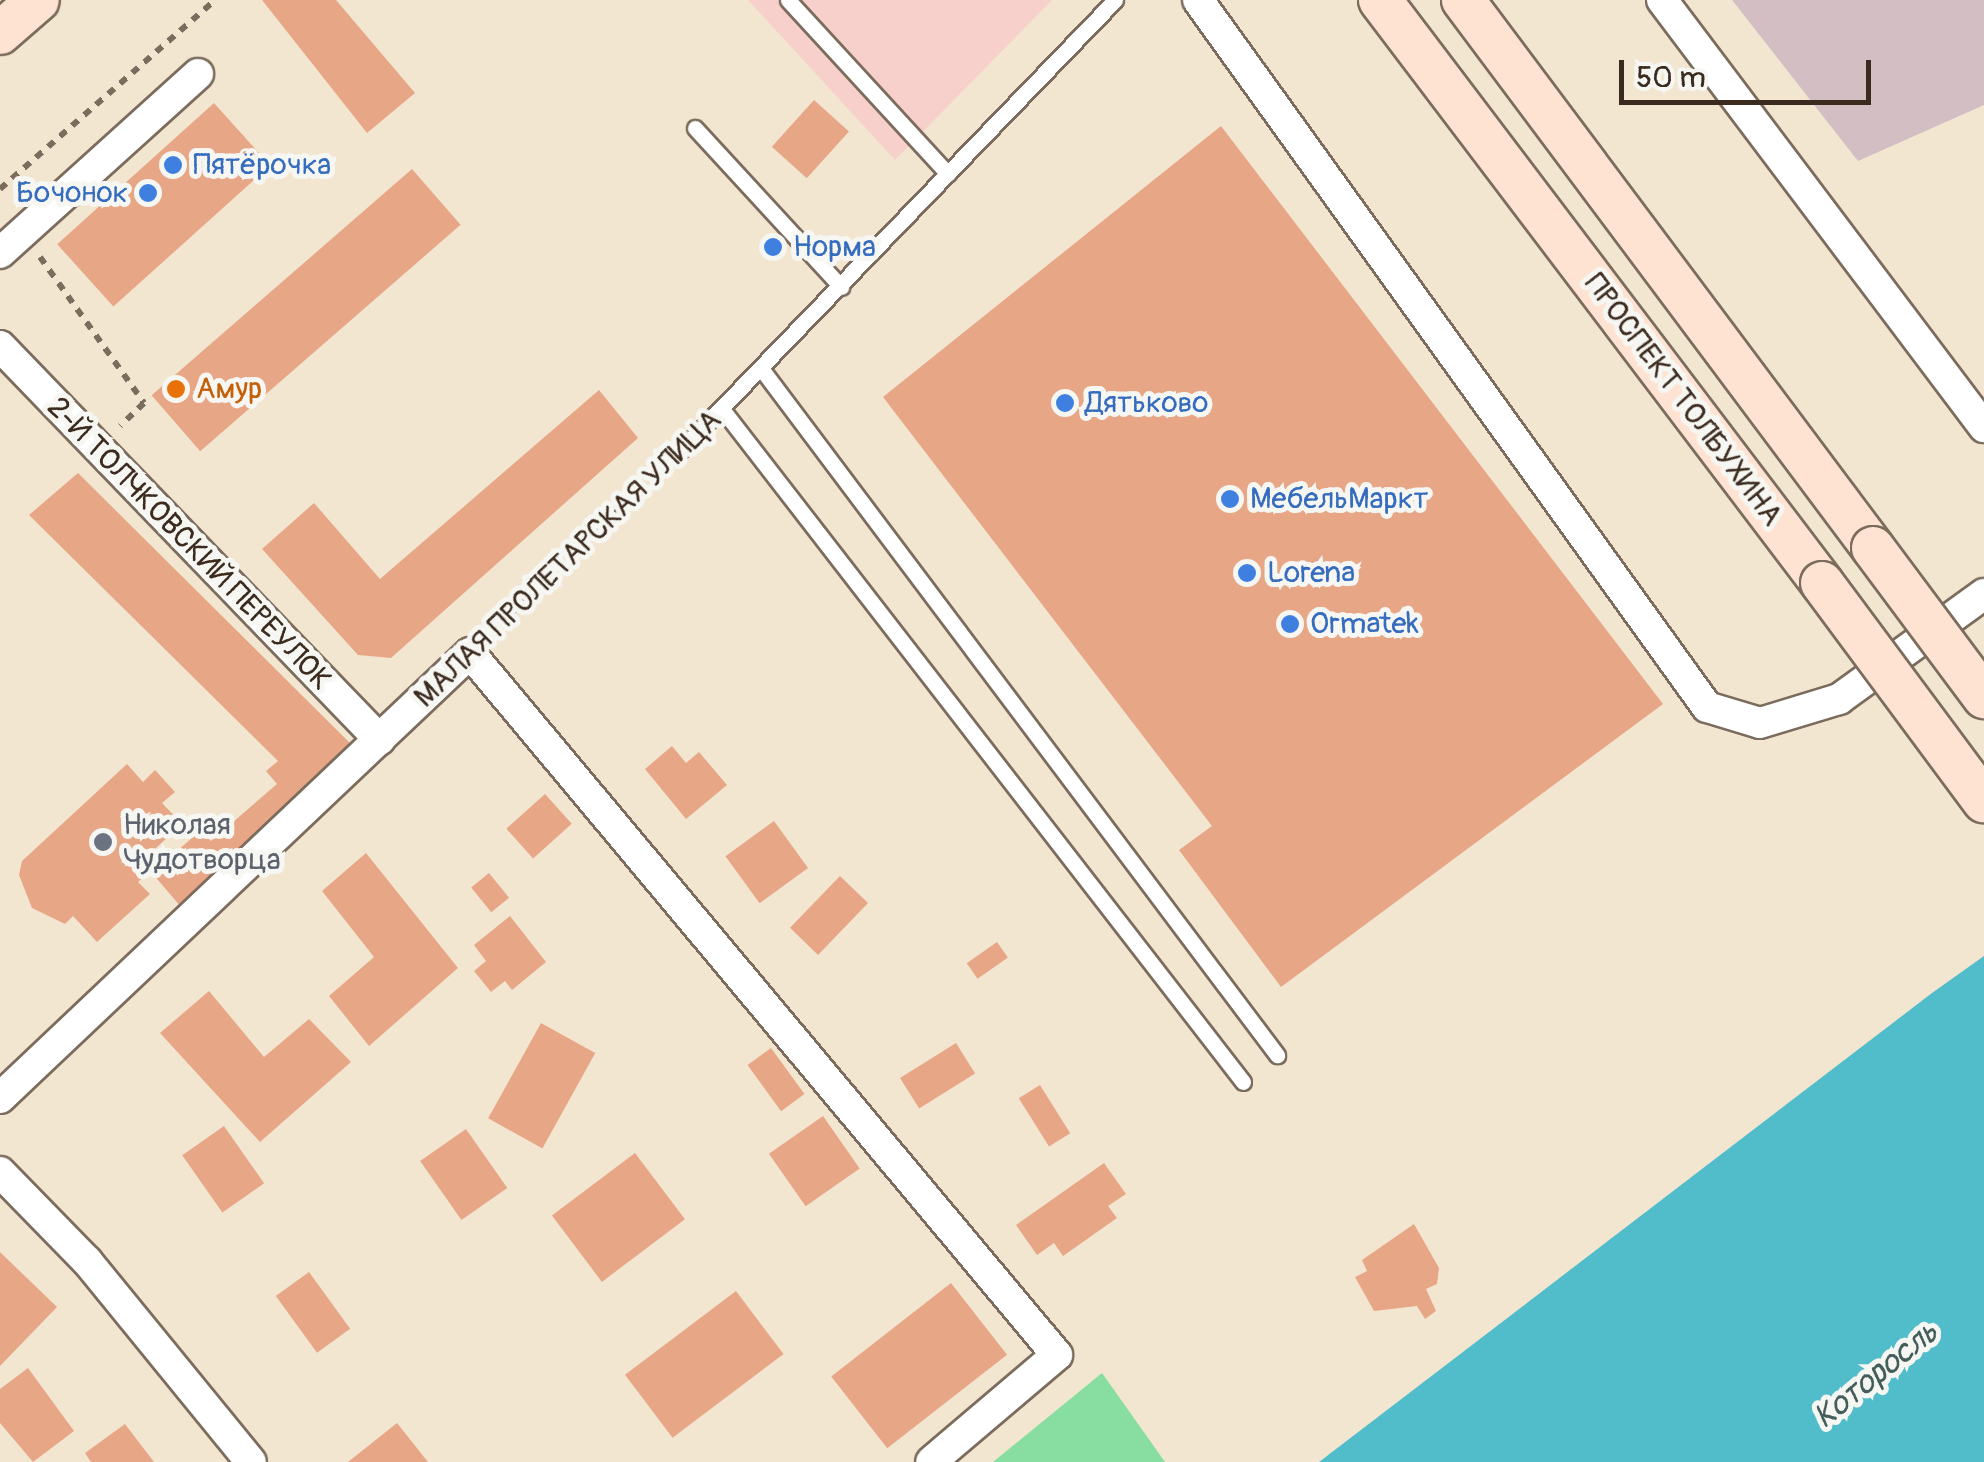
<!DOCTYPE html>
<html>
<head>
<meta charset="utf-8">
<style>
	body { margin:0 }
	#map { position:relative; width:1984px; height:1462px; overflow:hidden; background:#f2e6d1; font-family:Pangolin,sans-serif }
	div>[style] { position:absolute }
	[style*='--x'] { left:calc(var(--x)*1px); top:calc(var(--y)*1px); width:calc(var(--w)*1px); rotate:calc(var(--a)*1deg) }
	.built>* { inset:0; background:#f7d0cc }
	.industrial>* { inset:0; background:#d2bec3 }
	.green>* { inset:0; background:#88dea1 }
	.water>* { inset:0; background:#51bdcb }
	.building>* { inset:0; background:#e7a787; transform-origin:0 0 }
	.path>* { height:6px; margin-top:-3px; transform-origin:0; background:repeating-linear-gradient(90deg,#7b6c5d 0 8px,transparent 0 16px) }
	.roads { filter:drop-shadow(2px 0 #7b6c5d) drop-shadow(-2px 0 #7b6c5d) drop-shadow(0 2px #7b6c5d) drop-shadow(0 -2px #7b6c5d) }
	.service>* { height:15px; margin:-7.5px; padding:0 7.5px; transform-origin:7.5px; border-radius:7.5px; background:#fff }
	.minor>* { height:30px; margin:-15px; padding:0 15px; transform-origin:15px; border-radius:15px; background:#fff }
	.secondary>* { height:42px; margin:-21px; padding:0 21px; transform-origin:21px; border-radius:21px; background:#fee3d2 }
	.bridges { filter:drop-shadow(2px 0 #7b6c5d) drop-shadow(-2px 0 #7b6c5d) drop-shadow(0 2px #7b6c5d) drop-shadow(0 -2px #7b6c5d) }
	.secondary-bridge>* { height:42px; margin:-21px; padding:0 21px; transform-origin:21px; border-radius:21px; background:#fee3d2 }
	.dots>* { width:28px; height:28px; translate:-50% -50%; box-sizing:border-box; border:5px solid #f6f6f2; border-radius:50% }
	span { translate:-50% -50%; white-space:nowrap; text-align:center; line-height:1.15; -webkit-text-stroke:10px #f6f6f2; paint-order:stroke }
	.shop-label { font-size:30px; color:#366cbe }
	.left { translate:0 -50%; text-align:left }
	.right { translate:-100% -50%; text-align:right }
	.food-label { font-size:30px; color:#c56008 }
	.street-label { font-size:30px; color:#3b2a1e }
	.worship-label { font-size:30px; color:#5b616d }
	.water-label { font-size:32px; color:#435d5b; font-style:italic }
	.scale { position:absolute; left:1619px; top:60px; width:252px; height:45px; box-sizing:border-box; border:5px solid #3b2a1e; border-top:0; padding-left:12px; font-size:30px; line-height:35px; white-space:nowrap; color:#3b2a1e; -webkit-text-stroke:8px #f6f6f2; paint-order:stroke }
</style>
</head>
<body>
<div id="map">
	<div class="built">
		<i style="clip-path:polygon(748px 0,1052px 0,895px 160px)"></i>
	</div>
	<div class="industrial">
		<i style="clip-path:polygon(1732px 0,1984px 0,1984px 105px,1858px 161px)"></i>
	</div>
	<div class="green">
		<i style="clip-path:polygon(1102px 1373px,1165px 1462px,993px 1462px)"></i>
	</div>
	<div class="water">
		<i style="clip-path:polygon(1984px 956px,1984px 1462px,1319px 1462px,1932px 993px)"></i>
	</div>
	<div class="building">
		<i style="clip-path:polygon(262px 0,336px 0,415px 93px,367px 133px)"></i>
		<i style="left:814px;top:100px;width:47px;height:63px;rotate:42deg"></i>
		<i style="left:214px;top:103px;width:84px;height:211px;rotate:48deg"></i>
		<i style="clip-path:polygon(1221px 126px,1663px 704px,1281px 987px,1179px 850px,1212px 826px,883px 397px)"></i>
		<i style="left:412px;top:169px;width:74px;height:345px;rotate:49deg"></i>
		<i style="clip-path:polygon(599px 390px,638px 438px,391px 658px,358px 655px,262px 549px,314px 503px,380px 579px)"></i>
		<i style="clip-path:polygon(78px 473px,357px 750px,181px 907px,152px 873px,201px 830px,211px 841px,277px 784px,266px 771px,278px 761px,29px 515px)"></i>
		<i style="clip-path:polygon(672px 746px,686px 763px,699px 752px,727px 785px,686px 819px,645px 769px)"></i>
		<i style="clip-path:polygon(127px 764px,143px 782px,155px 770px,175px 792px,162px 803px,182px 824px,143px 860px,152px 869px,138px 882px,150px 894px,97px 942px,73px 916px,65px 924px,32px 908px,19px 875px,22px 861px)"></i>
		<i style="left:545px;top:794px;width:40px;height:52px;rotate:48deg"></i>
		<i style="left:774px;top:821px;width:58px;height:60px;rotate:54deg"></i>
		<i style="clip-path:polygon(366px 853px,458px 968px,369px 1046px,329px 996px,374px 957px,322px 891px)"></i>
		<i style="left:489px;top:873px;width:32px;height:23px;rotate:51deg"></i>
		<i style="left:840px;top:876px;width:39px;height:72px;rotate:44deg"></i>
		<i style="clip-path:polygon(510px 916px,546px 962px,512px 990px,505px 981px,491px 992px,474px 971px,486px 961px,474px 945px)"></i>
		<i style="left:997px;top:942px;width:19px;height:37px;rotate:55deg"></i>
		<i style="clip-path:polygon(209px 991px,264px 1057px,309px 1019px,351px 1062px,260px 1142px,160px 1033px)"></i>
		<i style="left:541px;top:1023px;width:62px;height:109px;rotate:29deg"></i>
		<i style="left:956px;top:1043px;width:36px;height:66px;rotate:58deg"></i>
		<i style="left:771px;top:1048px;width:57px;height:29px;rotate:54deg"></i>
		<i style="left:1040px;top:1085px;width:57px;height:25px;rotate:58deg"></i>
		<i style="left:823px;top:1116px;width:64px;height:66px;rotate:55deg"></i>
		<i style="left:224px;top:1126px;width:70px;height:51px;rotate:55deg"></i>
		<i style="left:466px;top:1129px;width:72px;height:56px;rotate:55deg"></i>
		<i style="left:635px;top:1153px;width:83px;height:104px;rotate:53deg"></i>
		<i style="clip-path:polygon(1104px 1163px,1126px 1194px,1108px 1206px,1117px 1218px,1063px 1256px,1054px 1243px,1037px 1255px,1016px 1225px)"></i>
		<i style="clip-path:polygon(1414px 1224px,1439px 1268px,1437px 1284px,1426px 1289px,1436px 1311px,1425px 1319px,1417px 1306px,1374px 1311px,1355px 1277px,1367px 1271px,1362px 1260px)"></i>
		<i style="clip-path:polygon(0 1252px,57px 1307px,0 1366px)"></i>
		<i style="left:309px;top:1272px;width:70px;height:41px;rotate:54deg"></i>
		<i style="left:951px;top:1283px;width:91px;height:152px;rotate:52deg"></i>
		<i style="left:736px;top:1291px;width:79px;height:139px;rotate:53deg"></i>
		<i style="clip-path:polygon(28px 1368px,74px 1431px,33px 1462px,0 1423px,0 1389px)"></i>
		<i style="clip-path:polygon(397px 1423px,428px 1462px,348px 1462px)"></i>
		<i style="clip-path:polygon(125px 1424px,154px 1462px,91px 1462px,85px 1453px)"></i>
	</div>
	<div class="path">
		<i style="--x:0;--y:189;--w:286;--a:-41.3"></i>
		<i style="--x:40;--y:257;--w:179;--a:54.5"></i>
		<i style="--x:144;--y:403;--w:33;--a:136"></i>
		<i style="--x:489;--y:635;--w:238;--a:-44"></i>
	</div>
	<div class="roads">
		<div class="service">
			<i style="--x:788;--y:0;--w:236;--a:47.4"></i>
			<i style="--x:695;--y:128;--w:216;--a:47.4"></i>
			<i style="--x:763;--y:371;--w:856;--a:53.08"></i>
			<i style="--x:722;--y:409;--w:851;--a:52.25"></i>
			<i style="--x:674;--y:457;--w:635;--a:-46.02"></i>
		</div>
		<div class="minor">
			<i style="--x:1198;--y:0;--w:871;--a:54.25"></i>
			<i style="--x:1707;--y:707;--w:55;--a:16.8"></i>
			<i style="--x:1760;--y:723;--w:83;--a:-16.9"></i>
			<i style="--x:1839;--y:699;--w:179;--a:-35.9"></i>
			<i style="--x:1662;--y:0;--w:535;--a:52.98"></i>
			<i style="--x:0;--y:253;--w:267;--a:-42.1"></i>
			<i style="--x:0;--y:346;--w:547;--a:46.04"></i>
			<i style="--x:0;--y:1098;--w:647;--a:-43.43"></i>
			<i style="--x:470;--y:653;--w:915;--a:50.1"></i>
			<i style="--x:1057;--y:1355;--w:165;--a:139.7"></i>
			<i style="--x:0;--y:1172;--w:124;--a:45.7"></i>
			<i style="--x:87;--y:1261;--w:259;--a:50.8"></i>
		</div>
		<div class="secondary">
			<i style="--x:1380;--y:0;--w:732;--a:52.83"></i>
			<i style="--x:1463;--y:0;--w:684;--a:53.2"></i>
			<i style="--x:0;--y:33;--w:50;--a:-41"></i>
		</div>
	</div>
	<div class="bridges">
		<div class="secondary-bridge">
			<i style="--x:1873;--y:548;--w:186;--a:53.3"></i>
			<i style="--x:1822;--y:583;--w:272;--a:53.4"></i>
		</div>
	</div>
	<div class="dots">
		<i style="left:173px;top:165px;background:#3f7fe0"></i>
		<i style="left:148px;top:193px;background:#3f7fe0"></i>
		<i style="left:773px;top:247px;background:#3f7fe0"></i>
		<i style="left:176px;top:389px;background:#e8710a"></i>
		<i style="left:1065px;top:403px;background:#3f7fe0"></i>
		<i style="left:1230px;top:499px;background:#3f7fe0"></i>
		<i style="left:1247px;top:573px;background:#3f7fe0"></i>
		<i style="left:1290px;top:624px;background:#3f7fe0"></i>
		<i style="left:103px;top:842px;background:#6b7280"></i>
	</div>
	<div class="shop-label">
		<span class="left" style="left:193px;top:165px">Пятёрочка</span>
		<span class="right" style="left:128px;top:193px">Бочонок</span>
		<span class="left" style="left:793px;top:247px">Норма</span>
		<span class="left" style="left:1085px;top:403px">Дятьково</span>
		<span class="left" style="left:1250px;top:499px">МебельМаркт</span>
		<span class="left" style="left:1267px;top:573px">Lorena</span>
		<span class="left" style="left:1310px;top:624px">Ormatek</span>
	</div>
	<div class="food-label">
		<span class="left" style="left:196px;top:389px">Амур</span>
	</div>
	<div class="street-label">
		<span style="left:1683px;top:400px;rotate:53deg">ПРОСПЕКТ ТОЛБУХИНА</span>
		<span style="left:189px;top:544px;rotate:46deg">2-Й ТОЛЧКОВСКИЙ ПЕРЕУЛОК</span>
		<span style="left:568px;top:559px;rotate:-44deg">МАЛАЯ ПРОЛЕТАРСКАЯ УЛИЦА</span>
	</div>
	<div class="worship-label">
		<span class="left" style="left:123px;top:842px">Николая<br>Чудотворца</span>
	</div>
	<div class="water-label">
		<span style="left:1876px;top:1375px;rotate:-39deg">Которосль</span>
	</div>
	<div class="scale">50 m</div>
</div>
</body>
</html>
